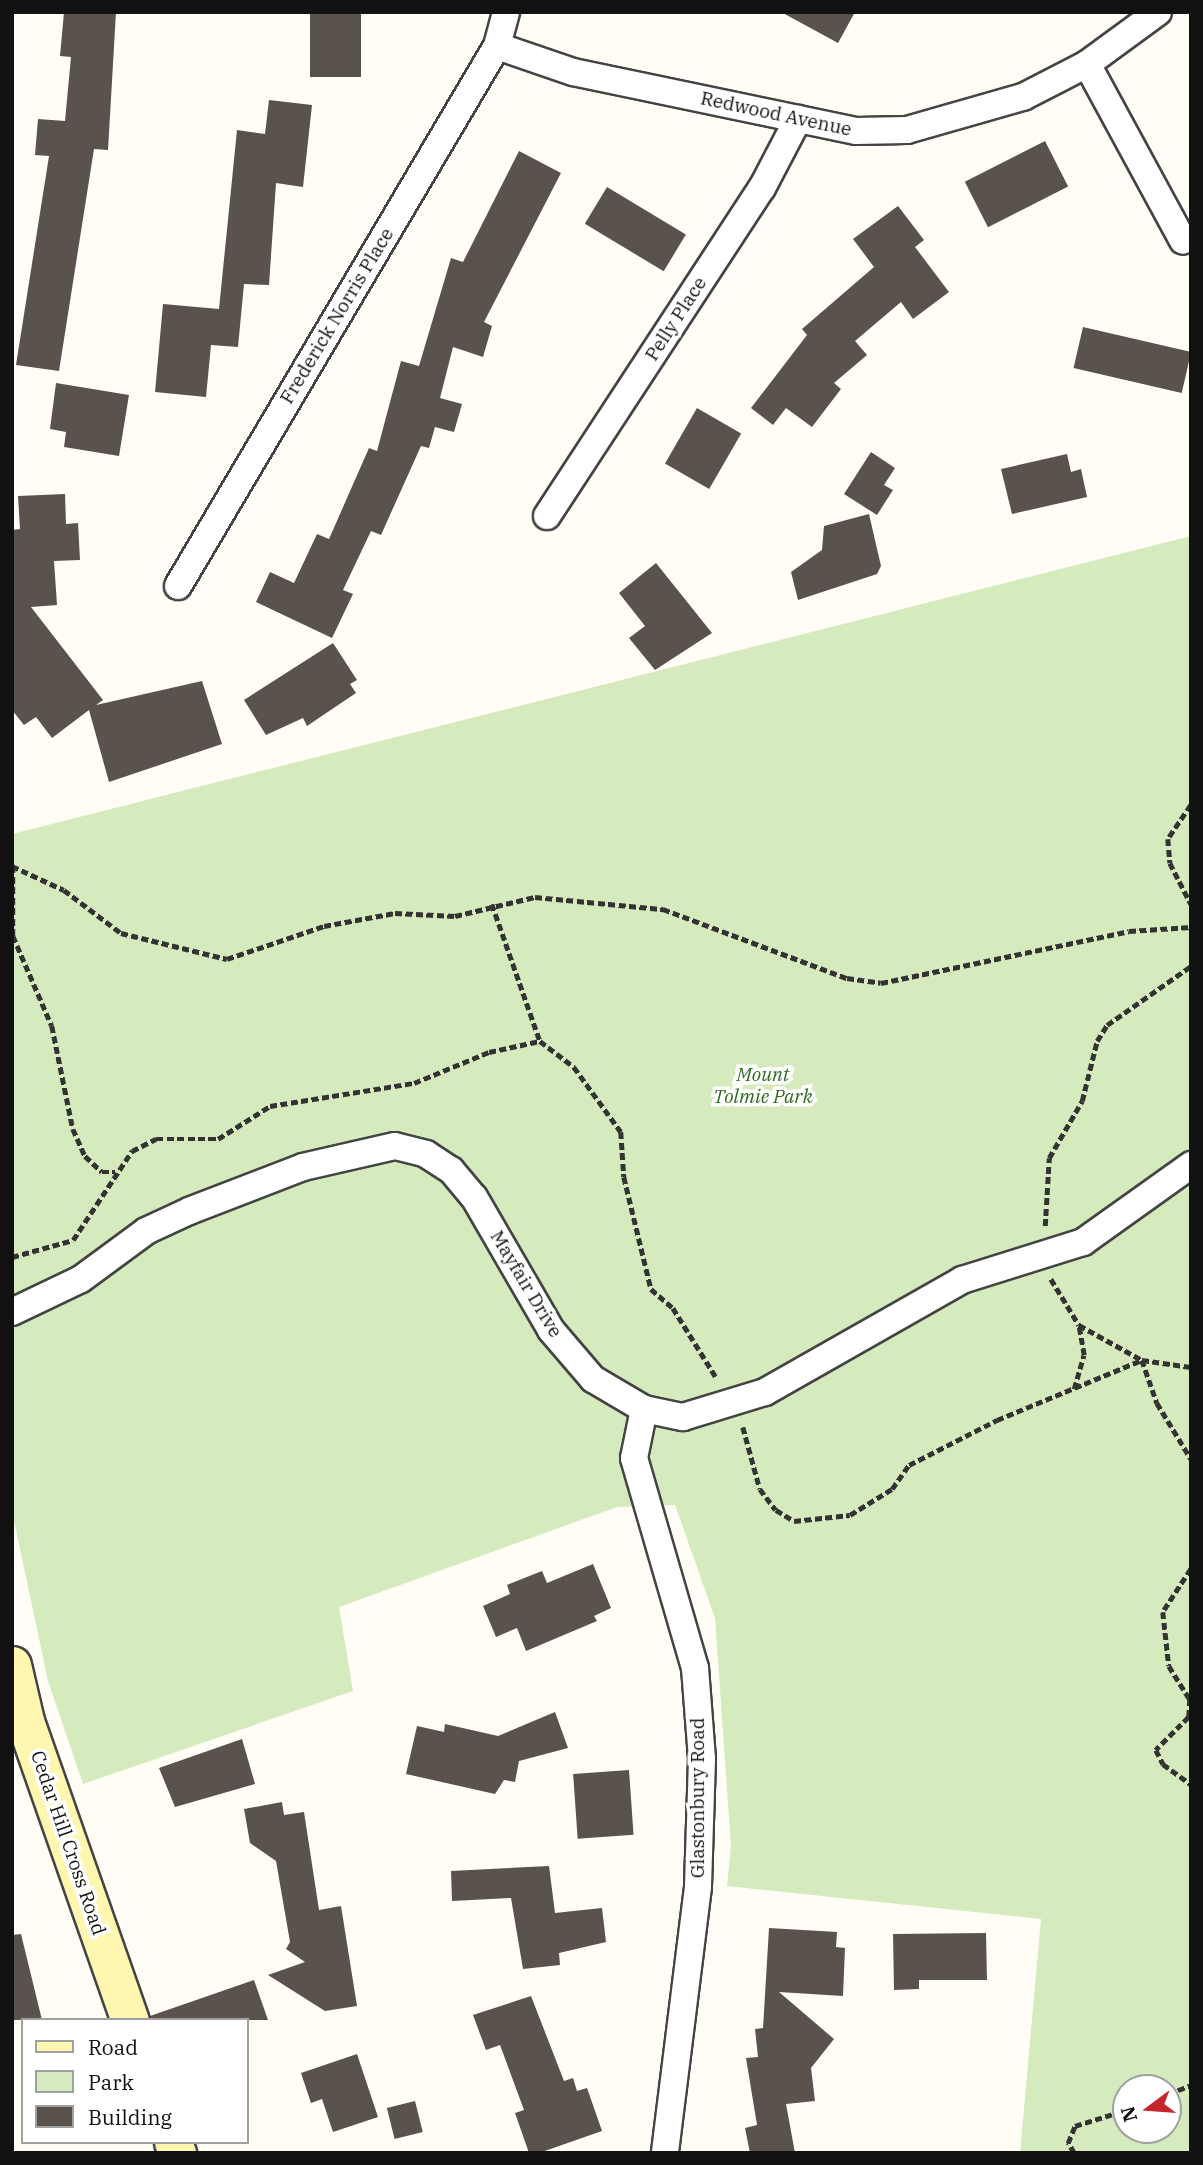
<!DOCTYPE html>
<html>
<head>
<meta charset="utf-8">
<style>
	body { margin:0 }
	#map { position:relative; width:1203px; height:2165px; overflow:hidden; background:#fffdf5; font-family:"IBM Plex Serif",serif }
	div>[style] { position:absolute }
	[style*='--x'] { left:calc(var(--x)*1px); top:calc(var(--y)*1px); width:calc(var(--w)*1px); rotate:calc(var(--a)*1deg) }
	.green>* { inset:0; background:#d5ebbd }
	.building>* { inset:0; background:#5a524d; transform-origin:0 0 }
	.path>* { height:4.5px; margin-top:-2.25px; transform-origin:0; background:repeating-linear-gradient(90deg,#333 0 7px,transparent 0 10.5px) }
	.roads { filter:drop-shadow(2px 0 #444) drop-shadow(-2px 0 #444) drop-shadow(0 2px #444) drop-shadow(0 -2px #444) }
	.minor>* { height:26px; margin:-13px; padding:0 13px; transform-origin:13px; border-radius:13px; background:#fff }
	.secondary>* { height:37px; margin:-18.5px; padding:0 18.5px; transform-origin:18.5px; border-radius:18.5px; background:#fff6b0 }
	span { translate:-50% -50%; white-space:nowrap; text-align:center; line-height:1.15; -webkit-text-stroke:7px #fff; paint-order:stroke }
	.street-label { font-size:19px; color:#111 }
	.park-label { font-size:19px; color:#2f6b1f; font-style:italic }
	.frame { position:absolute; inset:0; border:14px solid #111; pointer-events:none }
	.legend { position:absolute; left:21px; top:2018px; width:228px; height:126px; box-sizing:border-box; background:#fff; border:2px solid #a0a0a0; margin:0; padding:9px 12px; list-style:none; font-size:21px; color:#111 }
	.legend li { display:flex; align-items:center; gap:14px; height:35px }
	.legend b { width:35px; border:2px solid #a0a0a0 }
	.north { position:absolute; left:1112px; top:2074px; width:70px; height:70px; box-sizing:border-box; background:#fff; border:2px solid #a0a0a0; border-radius:50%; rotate:254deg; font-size:19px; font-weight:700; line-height:28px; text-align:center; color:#111 }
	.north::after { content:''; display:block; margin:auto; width:24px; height:32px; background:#c4262e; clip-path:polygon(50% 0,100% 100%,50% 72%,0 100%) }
</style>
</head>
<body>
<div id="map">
	<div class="green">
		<i style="clip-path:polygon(evenodd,1191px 536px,1191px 2153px,1020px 2153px,1041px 1919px,727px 1886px,731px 1846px,715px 1618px,675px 1505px,617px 1507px,339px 1607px,353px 1691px,83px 1784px,48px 1681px,12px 1511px,12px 834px,1191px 536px,1126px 2088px,1168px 2088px,1168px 2130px,1126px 2130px,1126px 2088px)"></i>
	</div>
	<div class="building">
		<i style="clip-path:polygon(64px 12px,116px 12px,108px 150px,94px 149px,59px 371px,16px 365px,49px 156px,35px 155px,38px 119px,65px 121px,71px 57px,60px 56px)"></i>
		<i style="left:310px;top:12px;width:51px;height:65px"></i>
		<i style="clip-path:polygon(781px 12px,855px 12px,838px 43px)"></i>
		<i style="clip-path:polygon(269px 100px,312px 105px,303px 187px,276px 183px,269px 285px,244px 284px,238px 347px,211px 345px,206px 397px,155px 392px,163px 304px,219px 309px,237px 130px,265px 134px)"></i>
		<i style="left:1045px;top:141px;width:51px;height:90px;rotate:63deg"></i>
		<i style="clip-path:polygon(519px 151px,561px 173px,484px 322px,492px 326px,483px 357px,453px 347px,440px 398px,462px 404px,454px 432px,435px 427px,429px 448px,421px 446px,381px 535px,371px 531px,343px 590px,353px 594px,332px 638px,256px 602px,270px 572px,294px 583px,317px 534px,329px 539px,369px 448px,377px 451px,401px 361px,419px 366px,451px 258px,463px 262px)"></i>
		<i style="left:607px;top:187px;width:92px;height:43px;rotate:31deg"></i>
		<i style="clip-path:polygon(898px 206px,924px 240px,915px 247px,949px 292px,913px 319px,901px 302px,855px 341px,867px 355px,834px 383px,841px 389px,812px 427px,786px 408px,773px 425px,751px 408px,807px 335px,802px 329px,874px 267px,853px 239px)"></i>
		<i style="left:1083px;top:327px;width:111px;height:42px;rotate:13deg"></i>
		<i style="clip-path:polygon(56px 383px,129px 395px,119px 456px,64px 447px,66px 432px,50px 429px)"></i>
		<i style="left:697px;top:408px;width:51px;height:64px;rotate:30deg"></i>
		<i style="clip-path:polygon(871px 452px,895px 468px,884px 485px,893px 490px,877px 515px,844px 494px)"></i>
		<i style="clip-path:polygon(1067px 454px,1071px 472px,1081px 469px,1087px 497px,1012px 514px,1001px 469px)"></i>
		<i style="clip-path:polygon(65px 494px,66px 524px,78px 523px,80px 560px,54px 561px,57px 605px,31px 607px,103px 700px,96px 705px,202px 681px,222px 744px,109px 782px,89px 710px,52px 738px,36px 717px,24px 725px,12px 710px,12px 530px,20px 529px,18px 496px)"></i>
		<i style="clip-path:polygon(869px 514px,881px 566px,877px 574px,798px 600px,791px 572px,822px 550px,824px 526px)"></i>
		<i style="clip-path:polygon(656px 563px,712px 633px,655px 670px,629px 638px,645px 626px,619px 593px)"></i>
		<i style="clip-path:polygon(333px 643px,357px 680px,350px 684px,356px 693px,307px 726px,303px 718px,266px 735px,244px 700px)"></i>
		<i style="clip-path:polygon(593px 1564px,611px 1608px,594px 1616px,597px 1621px,526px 1651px,517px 1628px,496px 1637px,483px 1606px,510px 1594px,507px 1585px,542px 1571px,547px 1583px)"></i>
		<i style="clip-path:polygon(555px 1712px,568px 1748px,519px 1761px,515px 1782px,504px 1780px,495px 1794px,406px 1774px,417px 1726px,444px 1732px,445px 1724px,498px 1736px)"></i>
		<i style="clip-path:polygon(242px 1739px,255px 1784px,175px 1807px,159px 1768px)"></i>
		<i style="left:629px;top:1770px;width:65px;height:56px;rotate:86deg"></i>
		<i style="clip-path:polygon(282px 1802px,284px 1815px,304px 1812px,319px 1910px,341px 1906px,357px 2006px,325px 2011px,268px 1975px,305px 1962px,286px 1949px,290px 1942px,276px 1861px,250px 1843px,244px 1809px)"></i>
		<i style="clip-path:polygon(549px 1866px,555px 1913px,602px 1908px,606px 1942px,559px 1953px,560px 1965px,523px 1969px,511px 1898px,452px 1901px,451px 1871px)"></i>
		<i style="clip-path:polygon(769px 1928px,837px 1932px,836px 1947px,845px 1948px,843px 1996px,779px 1992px,834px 2039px,811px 2068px,815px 2101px,786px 2104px,795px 2153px,750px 2153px,745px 2128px,757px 2125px,746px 2058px,758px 2057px,755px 2029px,763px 2028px)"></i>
		<i style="clip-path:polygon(986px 1933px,987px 1980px,919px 1980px,919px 1989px,894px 1990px,893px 1934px)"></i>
		<i style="clip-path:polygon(21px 1934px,42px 2020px,12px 2020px,12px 1935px)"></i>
		<i style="clip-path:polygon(254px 1980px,268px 2020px,151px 2020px,150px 2016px)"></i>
		<i style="clip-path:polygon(531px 1996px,564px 2081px,573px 2078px,577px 2091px,587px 2088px,602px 2131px,539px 2153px,529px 2153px,515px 2113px,524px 2110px,500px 2045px,486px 2050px,473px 2015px)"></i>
		<i style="clip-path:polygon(357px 2054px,378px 2117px,333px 2132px,322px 2099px,311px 2103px,301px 2073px)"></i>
		<i style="left:415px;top:2101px;width:32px;height:29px;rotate:76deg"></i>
	</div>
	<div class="path">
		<i style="--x:1191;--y:805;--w:41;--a:124.1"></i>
		<i style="--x:1168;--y:839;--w:24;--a:85"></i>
		<i style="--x:1170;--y:863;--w:46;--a:62.9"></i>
		<i style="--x:12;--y:866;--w:57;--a:24.8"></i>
		<i style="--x:64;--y:890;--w:71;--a:37"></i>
		<i style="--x:121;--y:933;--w:109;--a:13.8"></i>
		<i style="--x:227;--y:959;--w:102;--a:-18.8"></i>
		<i style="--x:324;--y:926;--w:72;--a:-10.4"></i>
		<i style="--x:395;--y:913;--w:60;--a:2.9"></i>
		<i style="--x:455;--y:916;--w:82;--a:-13.4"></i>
		<i style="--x:535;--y:897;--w:129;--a:5.4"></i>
		<i style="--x:663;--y:909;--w:197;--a:20.6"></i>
		<i style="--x:847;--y:978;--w:34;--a:8"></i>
		<i style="--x:881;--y:983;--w:253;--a:-11.8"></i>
		<i style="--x:1129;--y:931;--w:62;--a:-3.7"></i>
		<i style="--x:13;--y:866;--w:70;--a:90"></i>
		<i style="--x:13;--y:936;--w:98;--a:66.6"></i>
		<i style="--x:52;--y:1026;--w:105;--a:78.5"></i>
		<i style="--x:73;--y:1129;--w:30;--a:66"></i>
		<i style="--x:85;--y:1156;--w:23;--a:43"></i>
		<i style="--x:102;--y:1172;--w:13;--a:0"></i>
		<i style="--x:492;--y:904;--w:145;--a:70.7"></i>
		<i style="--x:1045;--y:1226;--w:68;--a:-86.6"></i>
		<i style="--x:1049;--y:1158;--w:66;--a:-59.9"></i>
		<i style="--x:1082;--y:1101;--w:62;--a:-76"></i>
		<i style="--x:1097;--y:1041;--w:19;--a:-58"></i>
		<i style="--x:1107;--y:1025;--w:103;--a:-35.1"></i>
		<i style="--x:12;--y:1257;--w:63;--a:-15.6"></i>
		<i style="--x:73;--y:1240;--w:107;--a:-56.5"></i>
		<i style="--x:132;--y:1151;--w:27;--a:-27"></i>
		<i style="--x:156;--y:1139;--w:62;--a:0"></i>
		<i style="--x:218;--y:1139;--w:62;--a:-32.4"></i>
		<i style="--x:270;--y:1106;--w:146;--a:-9.1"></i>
		<i style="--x:414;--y:1083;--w:81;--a:-22.5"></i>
		<i style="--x:489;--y:1052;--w:52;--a:-12.2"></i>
		<i style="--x:540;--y:1041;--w:43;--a:37.4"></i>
		<i style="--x:574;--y:1067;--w:80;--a:54.1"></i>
		<i style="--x:621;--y:1132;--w:45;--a:86.2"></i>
		<i style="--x:624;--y:1177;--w:115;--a:76.4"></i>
		<i style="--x:651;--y:1289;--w:29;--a:41"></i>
		<i style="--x:673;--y:1308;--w:81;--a:58.1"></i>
		<i style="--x:1051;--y:1279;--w:54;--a:58.7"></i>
		<i style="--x:1079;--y:1325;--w:72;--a:29.1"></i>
		<i style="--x:1142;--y:1360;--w:46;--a:70.8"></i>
		<i style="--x:1157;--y:1403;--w:66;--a:58.7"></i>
		<i style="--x:1074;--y:1389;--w:35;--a:-74"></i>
		<i style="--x:1084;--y:1355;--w:29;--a:-100"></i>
		<i style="--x:743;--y:1427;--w:64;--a:74.7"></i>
		<i style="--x:760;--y:1489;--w:26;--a:53"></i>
		<i style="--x:776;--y:1510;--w:21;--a:31"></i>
		<i style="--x:794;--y:1521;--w:56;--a:-6.1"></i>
		<i style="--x:850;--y:1515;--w:49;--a:-31.8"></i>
		<i style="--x:892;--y:1489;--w:29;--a:-55"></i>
		<i style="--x:909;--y:1465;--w:99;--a:-27.1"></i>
		<i style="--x:997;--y:1420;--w:157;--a:-22.5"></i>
		<i style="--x:1142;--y:1360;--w:49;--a:8.1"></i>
		<i style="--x:1191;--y:1569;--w:51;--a:123.1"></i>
		<i style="--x:1163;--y:1612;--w:54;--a:83.7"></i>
		<i style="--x:1169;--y:1666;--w:39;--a:58"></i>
		<i style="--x:1190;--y:1699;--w:18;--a:93"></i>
		<i style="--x:1189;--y:1717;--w:47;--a:135"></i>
		<i style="--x:1156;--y:1750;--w:16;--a:63"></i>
		<i style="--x:1163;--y:1764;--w:34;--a:36"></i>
		<i style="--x:1168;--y:2094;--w:25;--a:-21"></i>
		<i style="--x:1074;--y:2153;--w:12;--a:-121"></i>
		<i style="--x:1068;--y:2143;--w:18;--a:-68"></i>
		<i style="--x:1075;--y:2126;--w:53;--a:-17.4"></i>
	</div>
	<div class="roads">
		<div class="minor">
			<i style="--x:497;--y:46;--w:80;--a:18.9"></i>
			<i style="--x:573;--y:72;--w:289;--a:11.8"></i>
			<i style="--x:856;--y:131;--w:51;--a:-1.1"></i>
			<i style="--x:907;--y:130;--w:121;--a:-15.9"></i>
			<i style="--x:1023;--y:97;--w:72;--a:-27.3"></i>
			<i style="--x:1087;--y:64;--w:88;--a:-36.2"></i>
			<i style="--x:1087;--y:64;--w:201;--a:61.5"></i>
			<i style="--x:547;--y:516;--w:392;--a:-56.8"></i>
			<i style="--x:762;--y:188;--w:78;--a:-62.4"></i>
			<i style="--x:178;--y:586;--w:627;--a:-59.43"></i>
			<i style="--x:497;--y:46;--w:35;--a:-75"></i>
			<i style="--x:12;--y:1312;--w:76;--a:-25.6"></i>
			<i style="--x:81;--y:1279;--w:81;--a:-36.4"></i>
			<i style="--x:146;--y:1231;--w:47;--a:-24.9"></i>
			<i style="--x:189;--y:1211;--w:122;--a:-21.1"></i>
			<i style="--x:303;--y:1167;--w:94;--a:-12.9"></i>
			<i style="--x:395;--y:1146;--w:32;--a:14"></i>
			<i style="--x:426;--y:1154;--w:30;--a:33"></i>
			<i style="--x:451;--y:1170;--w:35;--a:50"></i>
			<i style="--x:474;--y:1197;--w:154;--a:59.9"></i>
			<i style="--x:551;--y:1330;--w:65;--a:49.4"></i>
			<i style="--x:593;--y:1379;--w:59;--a:30.5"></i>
			<i style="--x:644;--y:1409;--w:40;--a:12"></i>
			<i style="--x:683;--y:1417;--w:86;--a:-17"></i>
			<i style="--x:765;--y:1392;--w:227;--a:-29.6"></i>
			<i style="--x:962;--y:1280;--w:127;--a:-17.4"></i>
			<i style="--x:1083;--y:1242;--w:133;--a:-35.5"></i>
			<i style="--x:644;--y:1409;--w:50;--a:101.5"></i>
			<i style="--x:634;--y:1458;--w:219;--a:73.8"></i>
			<i style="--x:695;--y:1668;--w:91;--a:85.6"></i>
			<i style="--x:702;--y:1759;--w:128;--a:91.8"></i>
			<i style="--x:698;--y:1887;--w:268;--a:97.1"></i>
		</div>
		<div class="secondary">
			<i style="--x:12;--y:1665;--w:57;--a:76.9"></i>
			<i style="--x:25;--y:1721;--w:317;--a:70.7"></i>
			<i style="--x:173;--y:2142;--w:12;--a:70"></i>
		</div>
	</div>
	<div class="street-label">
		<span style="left:776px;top:114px;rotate:12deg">Redwood Avenue</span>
		<span style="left:337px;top:316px;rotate:-59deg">Frederick Norris Place</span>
		<span style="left:676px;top:319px;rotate:-57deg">Pelly Place</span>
		<span style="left:526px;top:1284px;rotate:59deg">Mayfair Drive</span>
		<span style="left:698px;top:1798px;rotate:-90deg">Glastonbury Road</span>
		<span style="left:68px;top:1843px;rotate:71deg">Cedar Hill Cross Road</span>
	</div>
	<div class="park-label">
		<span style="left:763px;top:1086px">Mount<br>Tolmie Park</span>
	</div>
	<div class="frame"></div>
	<ul class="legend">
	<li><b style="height:9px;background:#fff6b0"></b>Road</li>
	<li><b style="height:19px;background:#d5ebbd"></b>Park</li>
	<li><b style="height:19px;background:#5a524d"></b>Building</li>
	</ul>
	<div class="north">N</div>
</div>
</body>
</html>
